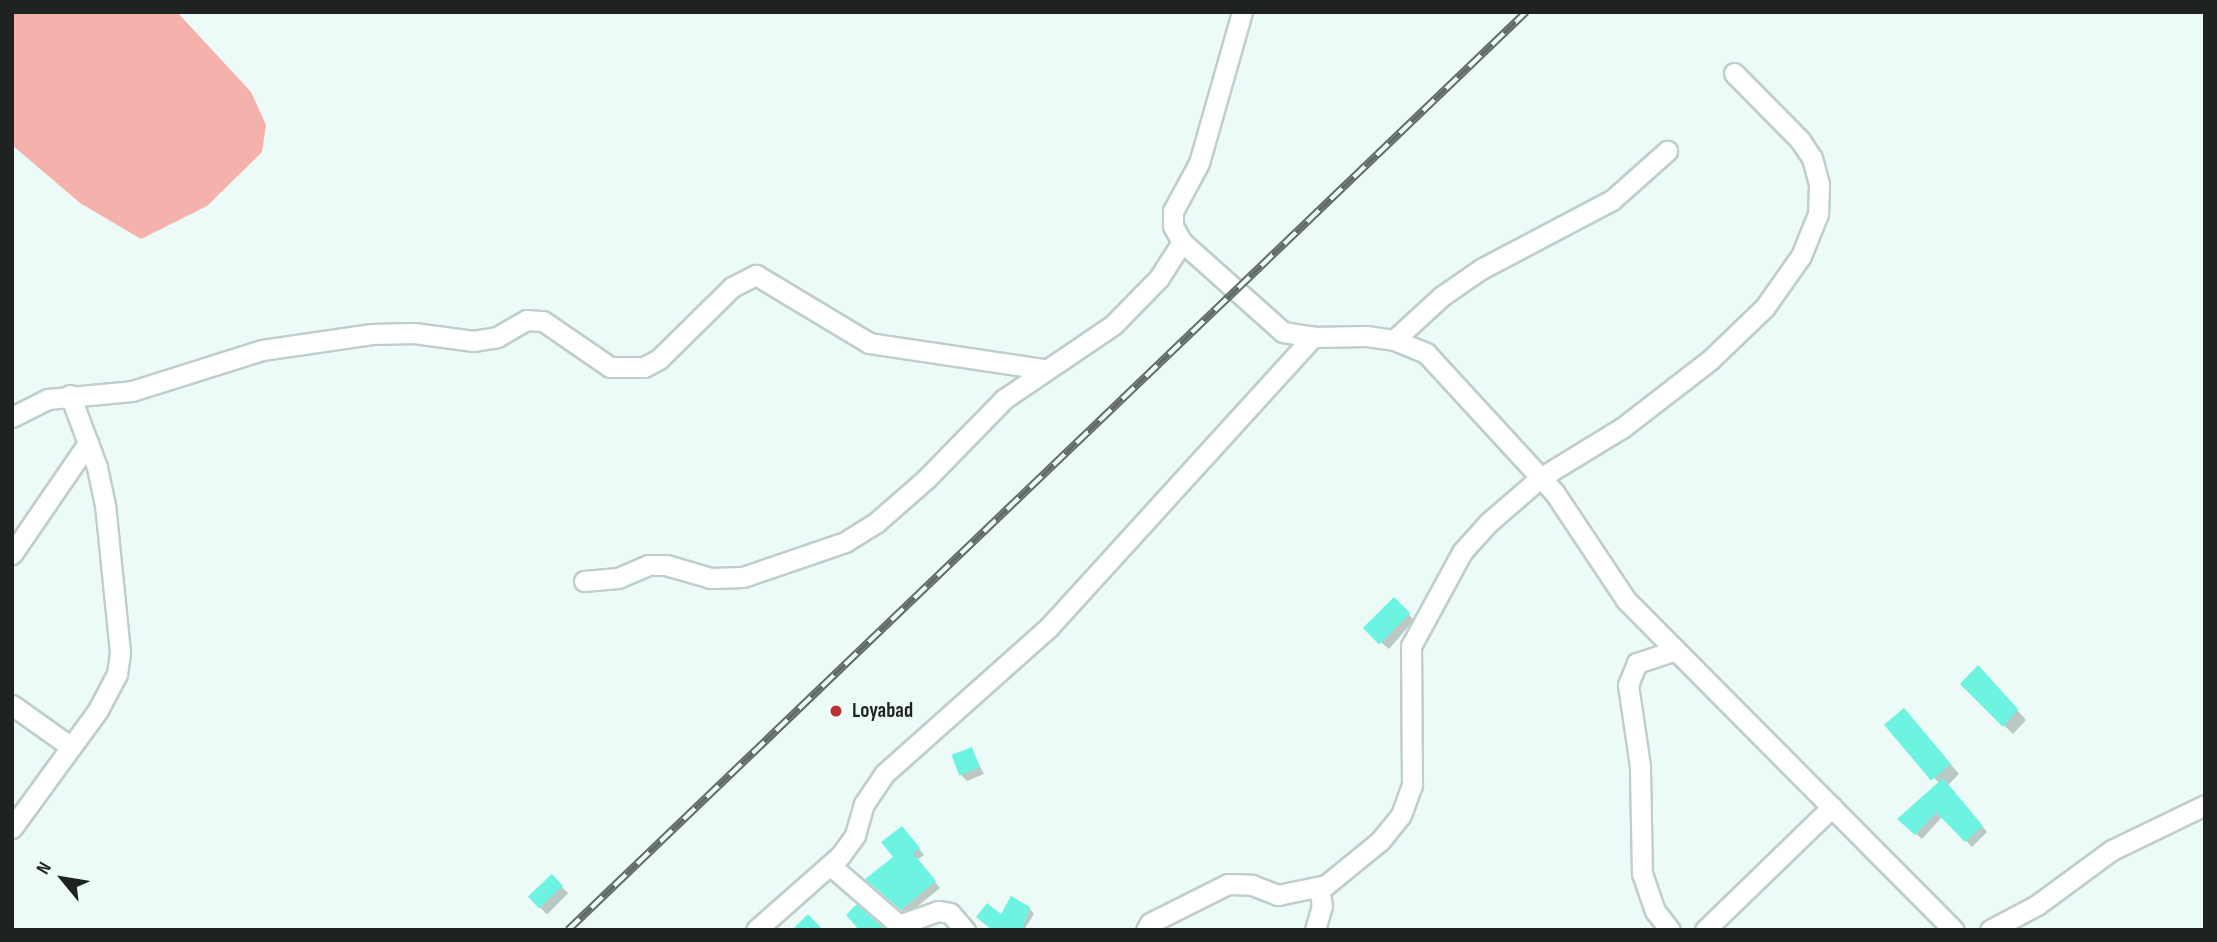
<!DOCTYPE html>
<html>
<head>
<meta charset="utf-8">
<style>
	body { margin:0 }
	#map { position:relative; width:2217px; height:942px; overflow:hidden; background:#ecfbf8; font-family:"Sofia Sans Condensed",sans-serif }
	div>[style] { position:absolute }
	[style*='--x'] { left:calc(var(--x)*1px); top:calc(var(--y)*1px); width:calc(var(--w)*1px); rotate:calc(var(--a)*1deg) }
	.green>* { inset:0; background:#f5b1ab }
	.shadow>* { inset:0; background:#0003; transform-origin:0 0 }
	.building>* { inset:0; background:#6df4e1; transform-origin:0 0 }
	.roads { filter:drop-shadow(2px 0 #bfcecc) drop-shadow(-2px 0 #bfcecc) drop-shadow(0 2px #bfcecc) drop-shadow(0 -2px #bfcecc) }
	.minor>* { height:19px; margin:-9.5px; padding:0 9.5px; transform-origin:9.5px; border-radius:9.5px; background:#fff }
	.rail>* { height:8px; margin-top:-4px; transform-origin:0; background:repeating-linear-gradient(90deg,#ecfbf8 0 16px,#636b69 0 32px); box-sizing:border-box; border-block:2px solid #636b69 }
	.dots>* { width:19px; height:19px; translate:-50% -50%; box-sizing:border-box; border:4px solid #ecfbf8; border-radius:50% }
	span { translate:-50% -50%; white-space:nowrap; text-align:center; line-height:1.15; -webkit-text-stroke:5px #ecfbf8; paint-order:stroke }
	.poi-label { font-size:21px; color:#1e2322; font-weight:700 }
	.left { translate:0 -50%; text-align:left }
	.frame { position:absolute; inset:0; border:14px solid #1e2322; pointer-events:none }
	.north { position:absolute; left:28px; top:844px; width:70px; height:70px; -webkit-text-stroke:5px #ecfbf8; paint-order:stroke; rotate:300deg; font-size:19px; font-weight:700; line-height:28px; text-align:center; color:#1e2322 }
	.north::after { content:''; display:block; margin:auto; width:24px; height:32px; background:#1e2322; clip-path:polygon(50% 0,100% 100%,50% 72%,0 100%) }
</style>
</head>
<body>
<div id="map">
	<div class="green">
		<i style="clip-path:polygon(12px 12px,177px 12px,251px 92px,266px 125px,262px 152px,207px 206px,141px 239px,80px 203px,12px 145px)"></i>
	</div>
	<div class="shadow">
		<i style="clip-path:polygon(1394px 599px,1414px 620px,1389px 649px,1372px 635px)"></i>
		<i style="clip-path:polygon(1987px 676px,2026px 720px,2013px 734px,1962px 684px)"></i>
		<i style="clip-path:polygon(1913px 719px,1959px 774px,1948px 785px,1987px 832px,1972px 847px,1943px 816px,1922px 839px,1900px 819px,1939px 783px,1888px 726px)"></i>
		<i style="clip-path:polygon(971px 749px,984px 774px,967px 781px,961px 775px)"></i>
		<i style="clip-path:polygon(907px 834px,924px 855px,917px 860px,940px 888px,907px 915px,873px 884px,895px 858px)"></i>
		<i style="left:552px;top:877px;width:23px;height:30px;rotate:45deg"></i>
		<i style="clip-path:polygon(1029px 908px,1034px 914px,1024px 930px,991px 930px,1001px 917px)"></i>
	</div>
	<div class="building">
		<i style="left:1394px;top:597px;width:23px;height:44px;rotate:45deg"></i>
		<i style="clip-path:polygon(1978px 665px,2018px 709px,2003px 727px,1960px 684px)"></i>
		<i style="left:1904px;top:708px;width:73px;height:26px;rotate:50deg"></i>
		<i style="left:972px;top:747px;width:22px;height:22px;rotate:69deg"></i>
		<i style="clip-path:polygon(1943px 778px,1983px 826px,1965px 842px,1936px 812px,1915px 835px,1897px 819px)"></i>
		<i style="clip-path:polygon(902px 826px,920px 848px,913px 853px,936px 881px,901px 910px,865px 879px,893px 857px,881px 842px)"></i>
		<i style="left:552px;top:874px;width:16px;height:33px;rotate:47deg"></i>
		<i style="clip-path:polygon(1011px 896px,1030px 907px,1022px 930px,992px 930px,976px 917px,987px 903px,1001px 914px)"></i>
		<i style="clip-path:polygon(857px 904px,886px 930px,859px 930px,846px 915px)"></i>
		<i style="clip-path:polygon(808px 914px,823px 930px,792px 930px)"></i>
	</div>
	<div class="roads">
		<div class="minor">
			<i style="--x:1242;--y:12;--w:157;--a:105.9"></i>
			<i style="--x:1199;--y:163;--w:55;--a:118.4"></i>
			<i style="--x:1173;--y:211;--w:15;--a:90"></i>
			<i style="--x:1173;--y:226;--w:18;--a:61"></i>
			<i style="--x:1182;--y:242;--w:135;--a:41.7"></i>
			<i style="--x:1283;--y:332;--w:30;--a:9"></i>
			<i style="--x:1313;--y:337;--w:53;--a:-1.1"></i>
			<i style="--x:1366;--y:336;--w:28;--a:8"></i>
			<i style="--x:1394;--y:340;--w:35;--a:22"></i>
			<i style="--x:1426;--y:353;--w:189;--a:47.4"></i>
			<i style="--x:1554;--y:492;--w:130;--a:56.3"></i>
			<i style="--x:1626;--y:600;--w:465;--a:45.2"></i>
			<i style="--x:1394;--y:340;--w:65;--a:-42.5"></i>
			<i style="--x:1442;--y:296;--w:47;--a:-34.7"></i>
			<i style="--x:1481;--y:269;--w:148;--a:-27.8"></i>
			<i style="--x:1612;--y:200;--w:74;--a:-41.7"></i>
			<i style="--x:12;--y:417;--w:40;--a:-26.6"></i>
			<i style="--x:48;--y:399;--w:84;--a:-5.4"></i>
			<i style="--x:132;--y:391;--w:136;--a:-17.5"></i>
			<i style="--x:262;--y:350;--w:111;--a:-8.3"></i>
			<i style="--x:372;--y:334;--w:42;--a:-1.4"></i>
			<i style="--x:414;--y:333;--w:60;--a:7.7"></i>
			<i style="--x:473;--y:341;--w:24;--a:-9"></i>
			<i style="--x:497;--y:337;--w:34;--a:-30"></i>
			<i style="--x:527;--y:320;--w:16;--a:4"></i>
			<i style="--x:543;--y:321;--w:81;--a:34.5"></i>
			<i style="--x:610;--y:367;--w:34;--a:0"></i>
			<i style="--x:644;--y:367;--w:17;--a:-28"></i>
			<i style="--x:659;--y:359;--w:103;--a:-44.6"></i>
			<i style="--x:732;--y:287;--w:27;--a:-27"></i>
			<i style="--x:756;--y:275;--w:132;--a:31"></i>
			<i style="--x:869;--y:343;--w:176;--a:8.5"></i>
			<i style="--x:12;--y:554;--w:135;--a:-55.6"></i>
			<i style="--x:584;--y:581;--w:34;--a:-5"></i>
			<i style="--x:618;--y:578;--w:33;--a:-23"></i>
			<i style="--x:648;--y:565;--w:18;--a:0"></i>
			<i style="--x:666;--y:565;--w:47;--a:16.1"></i>
			<i style="--x:711;--y:578;--w:32;--a:-2"></i>
			<i style="--x:743;--y:577;--w:108;--a:-18.9"></i>
			<i style="--x:845;--y:542;--w:39;--a:-32"></i>
			<i style="--x:878;--y:521;--w:64;--a:-41.2"></i>
			<i style="--x:926;--y:479;--w:112;--a:-45.7"></i>
			<i style="--x:1004;--y:399;--w:132;--a:-34.2"></i>
			<i style="--x:1113;--y:325;--w:66;--a:-45.6"></i>
			<i style="--x:1159;--y:278;--w:43;--a:-57.4"></i>
			<i style="--x:12;--y:705;--w:72;--a:35.4"></i>
			<i style="--x:12;--y:828;--w:146;--a:-53.9"></i>
			<i style="--x:98;--y:710;--w:41;--a:-62.2"></i>
			<i style="--x:117;--y:674;--w:22;--a:-82"></i>
			<i style="--x:120;--y:652;--w:148;--a:-95.8"></i>
			<i style="--x:105;--y:505;--w:39;--a:-102"></i>
			<i style="--x:97;--y:467;--w:77;--a:-110.6"></i>
			<i style="--x:831;--y:866;--w:90;--a:40.9"></i>
			<i style="--x:899;--y:925;--w:41;--a:-19.7"></i>
			<i style="--x:938;--y:911;--w:12;--a:9"></i>
			<i style="--x:950;--y:913;--w:23;--a:49"></i>
			<i style="--x:756;--y:930;--w:112;--a:-41.4"></i>
			<i style="--x:840;--y:856;--w:26;--a:-54"></i>
			<i style="--x:855;--y:835;--w:32;--a:-74"></i>
			<i style="--x:864;--y:804;--w:36;--a:-56"></i>
			<i style="--x:884;--y:774;--w:220;--a:-41.7"></i>
			<i style="--x:1048;--y:628;--w:394;--a:-47.7"></i>
			<i style="--x:1146;--y:930;--w:8;--a:-60"></i>
			<i style="--x:1150;--y:923;--w:87;--a:-26.6"></i>
			<i style="--x:1228;--y:884;--w:24;--a:2"></i>
			<i style="--x:1252;--y:885;--w:28;--a:21"></i>
			<i style="--x:1278;--y:895;--w:49;--a:-11.8"></i>
			<i style="--x:1326;--y:885;--w:70;--a:-39.2"></i>
			<i style="--x:1380;--y:841;--w:33;--a:-51"></i>
			<i style="--x:1401;--y:815;--w:33;--a:-70"></i>
			<i style="--x:1412;--y:784;--w:138;--a:-90.4"></i>
			<i style="--x:1411;--y:646;--w:107;--a:-61.5"></i>
			<i style="--x:1462;--y:552;--w:39;--a:-48"></i>
			<i style="--x:1488;--y:523;--w:69;--a:-40.9"></i>
			<i style="--x:1540;--y:478;--w:96;--a:-31.4"></i>
			<i style="--x:1622;--y:428;--w:111;--a:-37.7"></i>
			<i style="--x:1710;--y:360;--w:76;--a:-43.9"></i>
			<i style="--x:1765;--y:307;--w:62;--a:-54.8"></i>
			<i style="--x:1801;--y:256;--w:45;--a:-68"></i>
			<i style="--x:1818;--y:214;--w:30;--a:-88"></i>
			<i style="--x:1819;--y:184;--w:27;--a:-105"></i>
			<i style="--x:1812;--y:158;--w:22;--a:-124"></i>
			<i style="--x:1800;--y:140;--w:94;--a:-134.6"></i>
			<i style="--x:1315;--y:930;--w:25;--a:-74"></i>
			<i style="--x:1322;--y:906;--w:19;--a:-99"></i>
			<i style="--x:1670;--y:930;--w:24;--a:-128"></i>
			<i style="--x:1655;--y:911;--w:39;--a:-109"></i>
			<i style="--x:1642;--y:874;--w:108;--a:-91.1"></i>
			<i style="--x:1640;--y:766;--w:82;--a:-98.4"></i>
			<i style="--x:1628;--y:685;--w:24;--a:-68"></i>
			<i style="--x:1637;--y:663;--w:41;--a:-18.4"></i>
			<i style="--x:1705;--y:930;--w:177;--a:-44.1"></i>
			<i style="--x:1990;--y:930;--w:53;--a:-28"></i>
			<i style="--x:2037;--y:905;--w:93;--a:-36.3"></i>
			<i style="--x:2112;--y:850;--w:103;--a:-25.8"></i>
		</div>
	</div>
	<div class="rail">
		<i style="--x:568;--y:930;--w:1327;--a:-43.78"></i>
	</div>
	<div class="dots">
		<i style="left:836px;top:711px;background:#be2f31"></i>
	</div>
	<div class="poi-label">
		<span class="left" style="left:852px;top:711px">Loyabad</span>
	</div>
	<div class="frame"></div>
	<div class="north">N</div>
</div>
</body>
</html>
